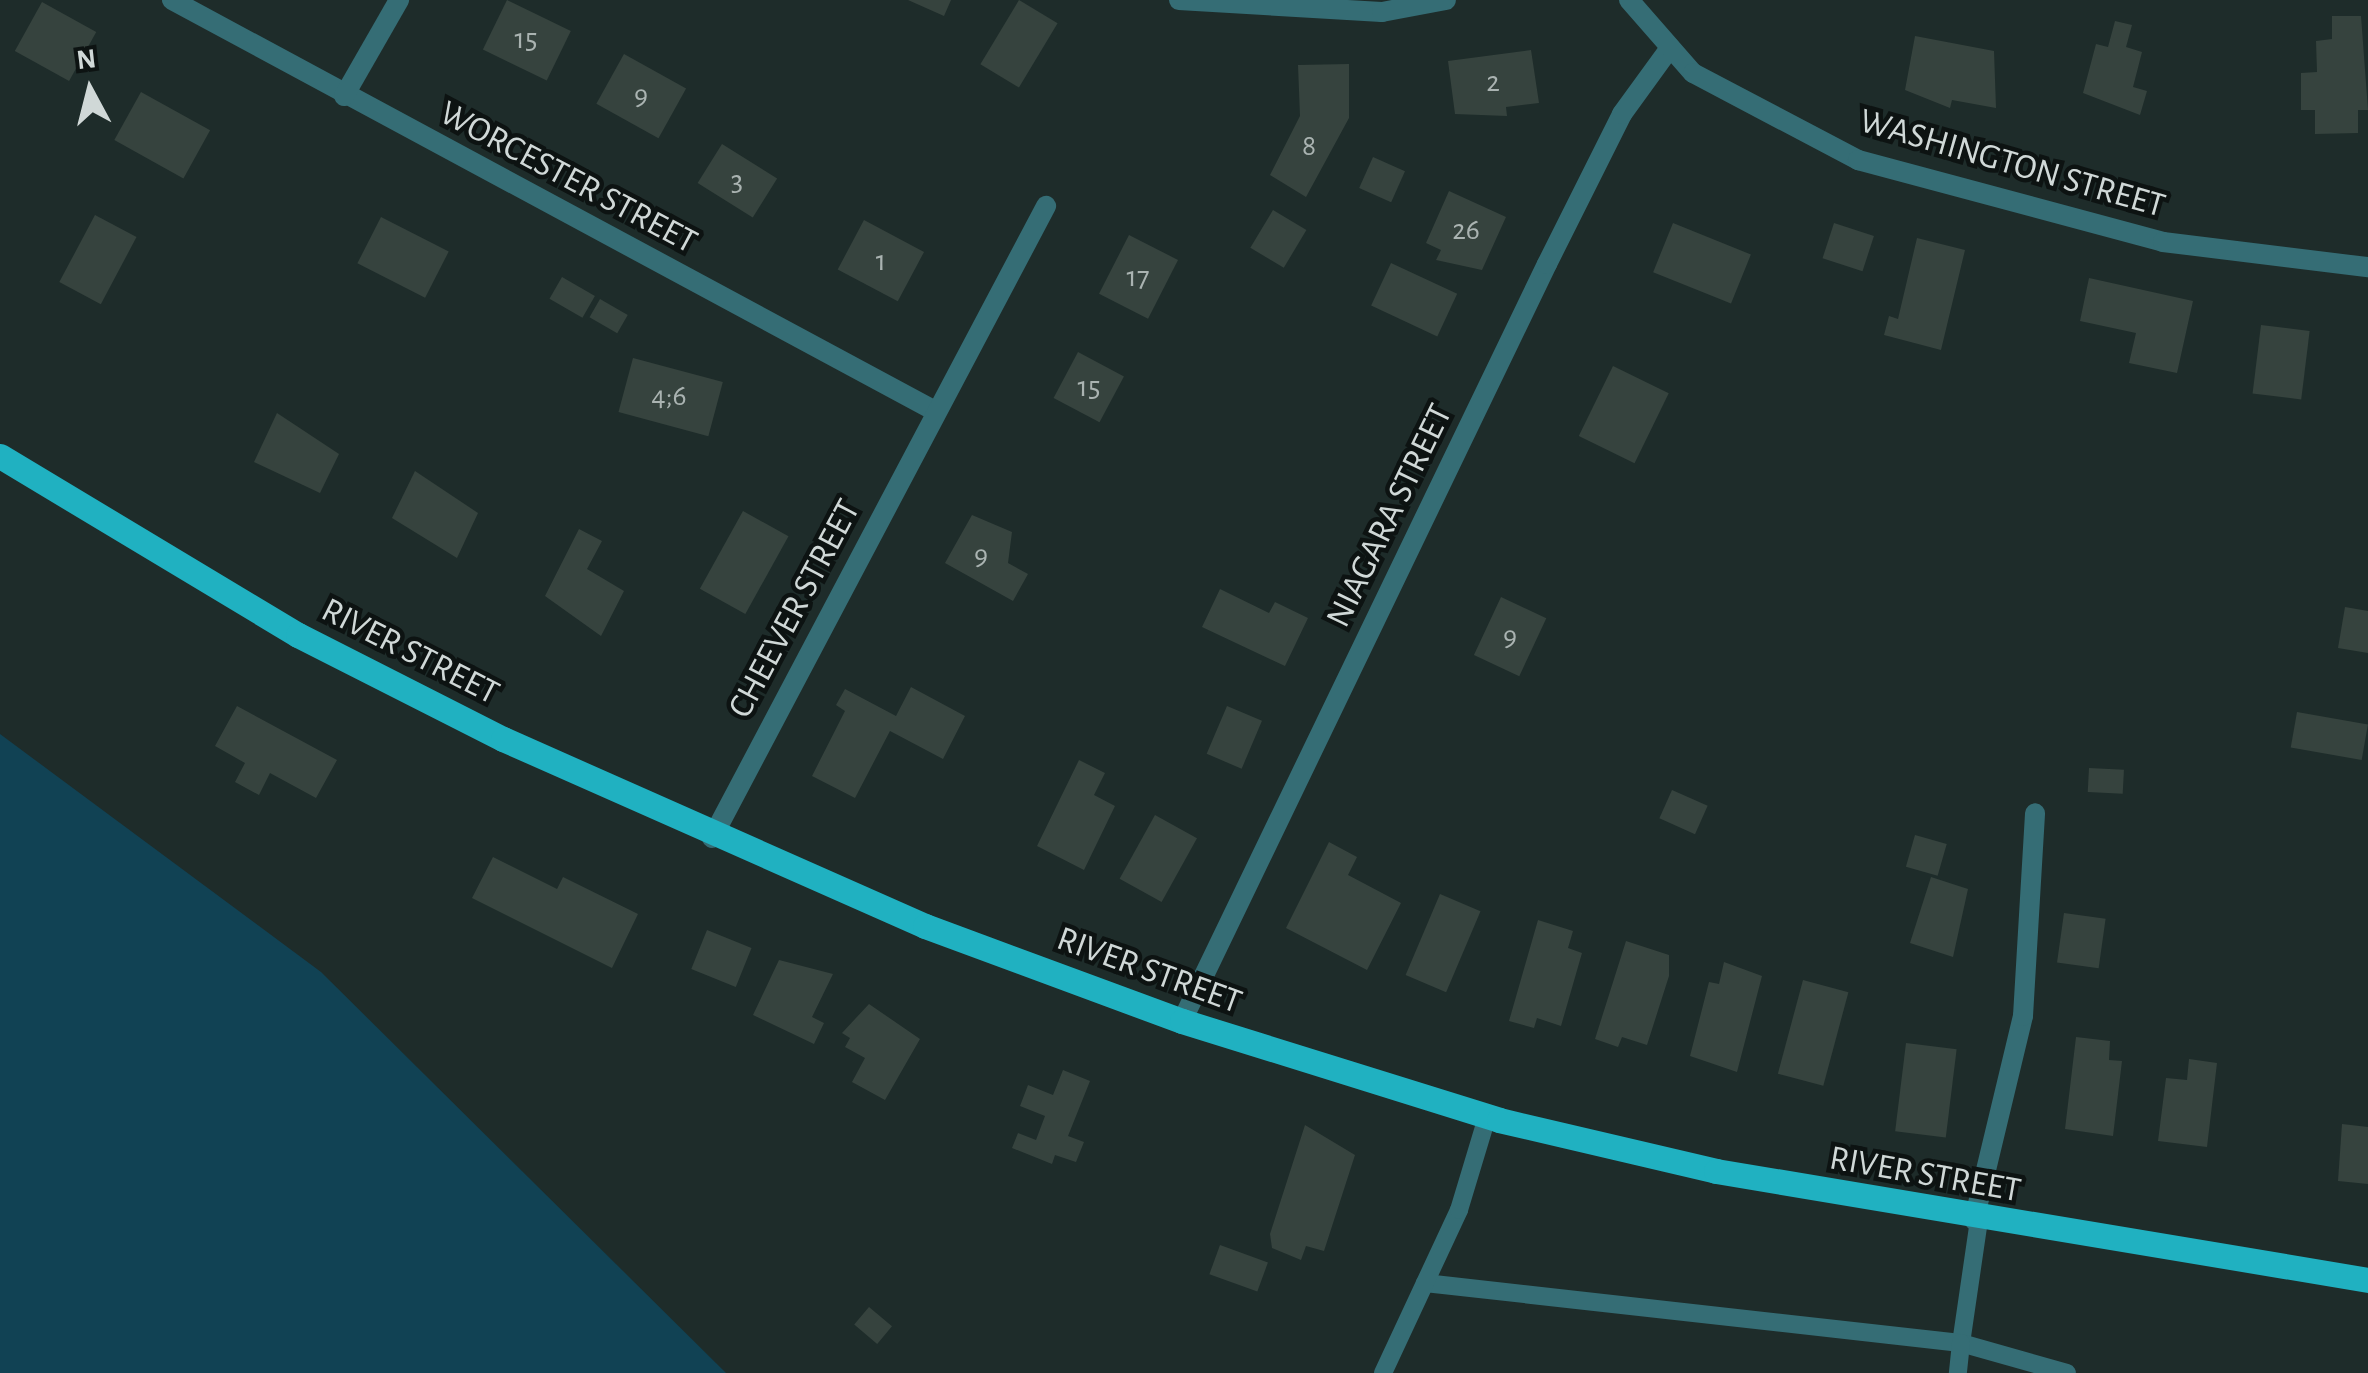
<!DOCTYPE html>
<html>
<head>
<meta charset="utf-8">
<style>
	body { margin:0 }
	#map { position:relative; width:2368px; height:1373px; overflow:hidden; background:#1e2c2a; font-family:"Alegreya Sans",sans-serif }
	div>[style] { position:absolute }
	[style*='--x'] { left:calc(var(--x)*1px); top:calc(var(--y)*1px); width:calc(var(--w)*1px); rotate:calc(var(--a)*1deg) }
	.water>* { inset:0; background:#114254 }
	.building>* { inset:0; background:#36433e; transform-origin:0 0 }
	.service>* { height:18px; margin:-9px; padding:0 9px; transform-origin:9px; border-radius:9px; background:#356d75 }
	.minor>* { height:20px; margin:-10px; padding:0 10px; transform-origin:10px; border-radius:10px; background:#356d75 }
	.tertiary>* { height:20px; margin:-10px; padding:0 10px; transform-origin:10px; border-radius:10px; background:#356d75 }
	.primary>* { height:25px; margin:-12.5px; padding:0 12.5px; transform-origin:12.5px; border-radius:12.5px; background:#20b1c1 }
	span { translate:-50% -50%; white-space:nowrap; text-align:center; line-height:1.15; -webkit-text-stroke:9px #0d1312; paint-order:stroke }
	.number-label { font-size:30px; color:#aab3b1 }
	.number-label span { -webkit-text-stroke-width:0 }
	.street-label { font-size:35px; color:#d0d8d7 }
	.north { position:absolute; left:40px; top:40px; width:100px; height:100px; -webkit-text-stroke:8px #0d1312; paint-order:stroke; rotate:353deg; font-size:28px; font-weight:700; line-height:40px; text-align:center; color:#d0d8d7 }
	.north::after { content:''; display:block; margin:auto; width:35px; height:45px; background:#d0d8d7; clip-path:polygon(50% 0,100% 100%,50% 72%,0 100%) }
</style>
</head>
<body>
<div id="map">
	<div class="water">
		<i style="clip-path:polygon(0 734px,321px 972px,726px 1373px,0 1373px)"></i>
	</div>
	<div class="building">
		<i style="left:507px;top:0;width:71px;height:55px;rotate:26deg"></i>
		<i style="clip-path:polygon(908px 0,951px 0,944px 16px)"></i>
		<i style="left:1019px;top:0;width:45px;height:75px;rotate:31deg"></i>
		<i style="left:42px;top:2px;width:62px;height:56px;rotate:29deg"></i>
		<i style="clip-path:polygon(2332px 16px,2361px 16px,2368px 110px,2358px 110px,2358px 133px,2315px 134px,2315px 110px,2301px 110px,2301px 73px,2317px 72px,2316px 41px,2332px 39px)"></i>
		<i style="clip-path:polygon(2115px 21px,2132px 25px,2126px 47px,2142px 52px,2133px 87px,2147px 91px,2140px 115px,2083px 93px,2096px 44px,2108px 47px)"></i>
		<i style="clip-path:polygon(1915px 36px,1994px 51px,1996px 108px,1952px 100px,1950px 108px,1905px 90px)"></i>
		<i style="clip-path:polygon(1531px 50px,1539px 103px,1506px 107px,1507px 116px,1455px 114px,1448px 61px)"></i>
		<i style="left:624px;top:54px;width:71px;height:57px;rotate:29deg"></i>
		<i style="clip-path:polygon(1349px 64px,1349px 118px,1306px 197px,1270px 175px,1300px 116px,1298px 65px)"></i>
		<i style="left:141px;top:92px;width:79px;height:55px;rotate:29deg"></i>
		<i style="left:722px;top:144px;width:65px;height:46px;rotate:32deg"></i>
		<i style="left:1373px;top:157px;width:35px;height:34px;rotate:24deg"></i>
		<i style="clip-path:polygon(1449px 191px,1506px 217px,1482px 270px,1436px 260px,1441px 250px,1426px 243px)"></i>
		<i style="left:1273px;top:210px;width:39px;height:44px;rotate:31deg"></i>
		<i style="left:95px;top:215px;width:47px;height:76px;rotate:28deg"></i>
		<i style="left:381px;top:217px;width:76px;height:52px;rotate:27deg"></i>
		<i style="left:864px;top:220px;width:68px;height:56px;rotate:28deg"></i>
		<i style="left:1673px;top:223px;width:84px;height:53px;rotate:22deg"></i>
		<i style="left:1834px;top:223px;width:42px;height:37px;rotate:18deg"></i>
		<i style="left:1129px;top:235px;width:55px;height:66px;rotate:27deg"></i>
		<i style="clip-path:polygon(1917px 238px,1965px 250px,1941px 350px,1884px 335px,1889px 316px,1898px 319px)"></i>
		<i style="left:1391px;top:263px;width:73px;height:47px;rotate:25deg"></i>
		<i style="left:562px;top:277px;width:38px;height:25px;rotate:30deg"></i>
		<i style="clip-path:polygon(2089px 278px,2193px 301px,2177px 373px,2129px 363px,2136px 333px,2080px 321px)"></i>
		<i style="left:600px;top:299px;width:32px;height:21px;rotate:30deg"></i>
		<i style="left:2261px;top:325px;width:49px;height:69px;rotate:7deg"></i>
		<i style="left:1078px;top:352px;width:52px;height:52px;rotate:28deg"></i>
		<i style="left:633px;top:358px;width:93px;height:56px;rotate:15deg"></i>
		<i style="left:1613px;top:366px;width:62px;height:78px;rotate:26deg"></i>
		<i style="clip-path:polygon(277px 413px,339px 454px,320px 493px,254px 462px)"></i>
		<i style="clip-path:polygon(415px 471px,478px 513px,457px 558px,392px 518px)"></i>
		<i style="left:743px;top:511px;width:52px;height:89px;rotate:29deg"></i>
		<i style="clip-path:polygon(972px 515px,1012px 532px,1008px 563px,1028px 574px,1013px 601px,945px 563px)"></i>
		<i style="clip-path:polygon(579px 529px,602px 541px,587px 569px,624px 591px,601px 636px,545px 596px)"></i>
		<i style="clip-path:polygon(1220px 589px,1269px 613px,1275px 602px,1308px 618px,1285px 666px,1202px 627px)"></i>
		<i style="left:1501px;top:597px;width:50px;height:64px;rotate:25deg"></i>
		<i style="clip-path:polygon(2345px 607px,2368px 611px,2368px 653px,2338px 648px)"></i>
		<i style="clip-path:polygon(911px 687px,965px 716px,943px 759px,890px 731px,855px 798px,812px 776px,845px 711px,836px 705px,845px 689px,896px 716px)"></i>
		<i style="clip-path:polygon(237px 706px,337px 760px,316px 798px,270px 773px,259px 795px,235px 782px,245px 763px,215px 746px)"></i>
		<i style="left:1227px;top:706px;width:38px;height:52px;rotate:23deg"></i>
		<i style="left:2297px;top:712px;width:72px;height:36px;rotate:10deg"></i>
		<i style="clip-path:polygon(1079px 760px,1105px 773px,1094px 795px,1115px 806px,1084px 870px,1037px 846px)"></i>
		<i style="left:2089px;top:768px;width:35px;height:24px;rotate:3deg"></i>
		<i style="left:1672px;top:790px;width:39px;height:31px;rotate:24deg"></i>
		<i style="left:1155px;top:815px;width:48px;height:73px;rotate:29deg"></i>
		<i style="left:1915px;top:835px;width:33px;height:33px;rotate:16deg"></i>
		<i style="clip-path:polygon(1329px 842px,1357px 857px,1348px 875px,1401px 903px,1367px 970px,1286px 928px)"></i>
		<i style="clip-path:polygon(493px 857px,557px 889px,563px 877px,638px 914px,612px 968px,472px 898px)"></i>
		<i style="clip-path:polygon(1931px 877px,1968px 889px,1953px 957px,1910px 943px)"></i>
		<i style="left:1440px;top:894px;width:44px;height:88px;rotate:23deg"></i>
		<i style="left:2064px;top:913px;width:42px;height:50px;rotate:8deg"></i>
		<i style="clip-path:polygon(1538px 920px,1573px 931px,1568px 948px,1582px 953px,1561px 1026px,1537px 1018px,1534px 1028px,1509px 1021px)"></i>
		<i style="left:707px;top:930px;width:48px;height:42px;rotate:22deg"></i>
		<i style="clip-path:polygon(1626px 941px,1669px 955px,1669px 976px,1647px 1045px,1622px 1037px,1618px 1047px,1595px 1039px)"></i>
		<i style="clip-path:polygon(779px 960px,833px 974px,812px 1017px,824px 1023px,814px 1044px,753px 1015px)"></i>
		<i style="clip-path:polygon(1724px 962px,1762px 976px,1737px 1072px,1690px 1056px,1709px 982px,1719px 984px)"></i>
		<i style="left:1803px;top:980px;width:47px;height:97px;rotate:15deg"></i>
		<i style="clip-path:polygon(869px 1004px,920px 1039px,885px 1100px,852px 1082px,865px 1058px,845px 1047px,850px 1038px,842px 1033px)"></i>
		<i style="clip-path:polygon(2076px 1037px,2110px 1041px,2109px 1060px,2122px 1061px,2113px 1136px,2065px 1129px)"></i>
		<i style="left:1906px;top:1043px;width:51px;height:89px;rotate:7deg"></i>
		<i style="clip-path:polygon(2189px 1059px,2217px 1063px,2207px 1147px,2158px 1141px,2166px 1078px,2187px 1080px)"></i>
		<i style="clip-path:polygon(1063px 1070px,1090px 1081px,1068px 1136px,1084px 1142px,1076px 1162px,1055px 1155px,1052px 1164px,1012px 1148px,1018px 1133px,1036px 1140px,1045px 1116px,1020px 1106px,1028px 1085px,1053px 1095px)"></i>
		<i style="clip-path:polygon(2342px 1124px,2368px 1127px,2368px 1184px,2338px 1181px)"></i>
		<i style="clip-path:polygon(1305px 1125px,1355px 1155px,1324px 1251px,1306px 1246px,1301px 1260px,1272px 1248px,1270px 1234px)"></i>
		<i style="left:1220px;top:1245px;width:51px;height:31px;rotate:20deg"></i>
		<i style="left:869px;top:1307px;width:30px;height:23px;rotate:40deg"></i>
	</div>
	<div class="service">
		<i style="--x:1979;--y:1220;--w:124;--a:98.3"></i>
		<i style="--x:1961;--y:1343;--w:110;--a:15.8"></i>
		<i style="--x:1425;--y:1283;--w:539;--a:6.39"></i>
		<i style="--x:1961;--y:1343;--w:30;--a:96"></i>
		<i style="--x:1383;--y:1373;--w:180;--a:-65"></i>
		<i style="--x:1459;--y:1210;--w:97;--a:-73.2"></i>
	</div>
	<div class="minor">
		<i style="--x:172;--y:0;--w:867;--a:28.31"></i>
		<i style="--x:1179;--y:0;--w:203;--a:3.4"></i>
		<i style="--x:1382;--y:12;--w:65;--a:-10.6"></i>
		<i style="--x:344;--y:96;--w:111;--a:-60.2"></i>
		<i style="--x:712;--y:838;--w:715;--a:-62.14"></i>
		<i style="--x:1182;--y:1021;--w:840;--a:-64.26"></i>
		<i style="--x:1547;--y:264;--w:168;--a:-63.4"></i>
		<i style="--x:1622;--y:114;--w:82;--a:-54"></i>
		<i style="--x:1974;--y:1220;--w:210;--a:-76.5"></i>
		<i style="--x:2023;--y:1016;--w:203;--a:-86.6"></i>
	</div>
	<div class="tertiary">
		<i style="--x:1629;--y:0;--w:97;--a:48.8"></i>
		<i style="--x:1693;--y:73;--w:187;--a:27.8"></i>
		<i style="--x:1858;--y:160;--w:316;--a:15"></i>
		<i style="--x:2163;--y:242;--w:207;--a:7"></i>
	</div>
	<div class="primary">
		<i style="--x:0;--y:456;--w:348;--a:31"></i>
		<i style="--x:298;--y:635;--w:230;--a:26.9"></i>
		<i style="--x:503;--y:739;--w:462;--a:23.9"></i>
		<i style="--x:925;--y:926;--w:274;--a:20.3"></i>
		<i style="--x:1182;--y:1021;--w:332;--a:17.3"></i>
		<i style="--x:1499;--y:1120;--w:223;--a:13.2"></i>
		<i style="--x:1716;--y:1171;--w:661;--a:9.49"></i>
	</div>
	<div class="number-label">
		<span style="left:526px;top:39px">15</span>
		<span style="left:1493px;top:82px">2</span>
		<span style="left:641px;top:96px">9</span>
		<span style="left:1309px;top:146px">8</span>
		<span style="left:737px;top:181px">3</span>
		<span style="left:1466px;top:230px">26</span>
		<span style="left:881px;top:261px">1</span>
		<span style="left:1138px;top:277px">17</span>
		<span style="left:1089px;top:387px">15</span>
		<span style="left:669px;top:396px">4;6</span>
		<span style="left:981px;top:556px">9</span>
		<span style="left:1510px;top:637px">9</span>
	</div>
	<div class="street-label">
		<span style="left:2012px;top:164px;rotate:16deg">WASHINGTON STREET</span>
		<span style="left:568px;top:178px;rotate:28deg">WORCESTER STREET</span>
		<span style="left:1390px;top:516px;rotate:-64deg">NIAGARA STREET</span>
		<span style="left:795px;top:609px;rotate:-62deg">CHEEVER STREET</span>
		<span style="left:410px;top:652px;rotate:27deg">RIVER STREET</span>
		<span style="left:1149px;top:971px;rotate:20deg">RIVER STREET</span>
		<span style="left:1925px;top:1175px;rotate:10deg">RIVER STREET</span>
	</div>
	<div class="north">N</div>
</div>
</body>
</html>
